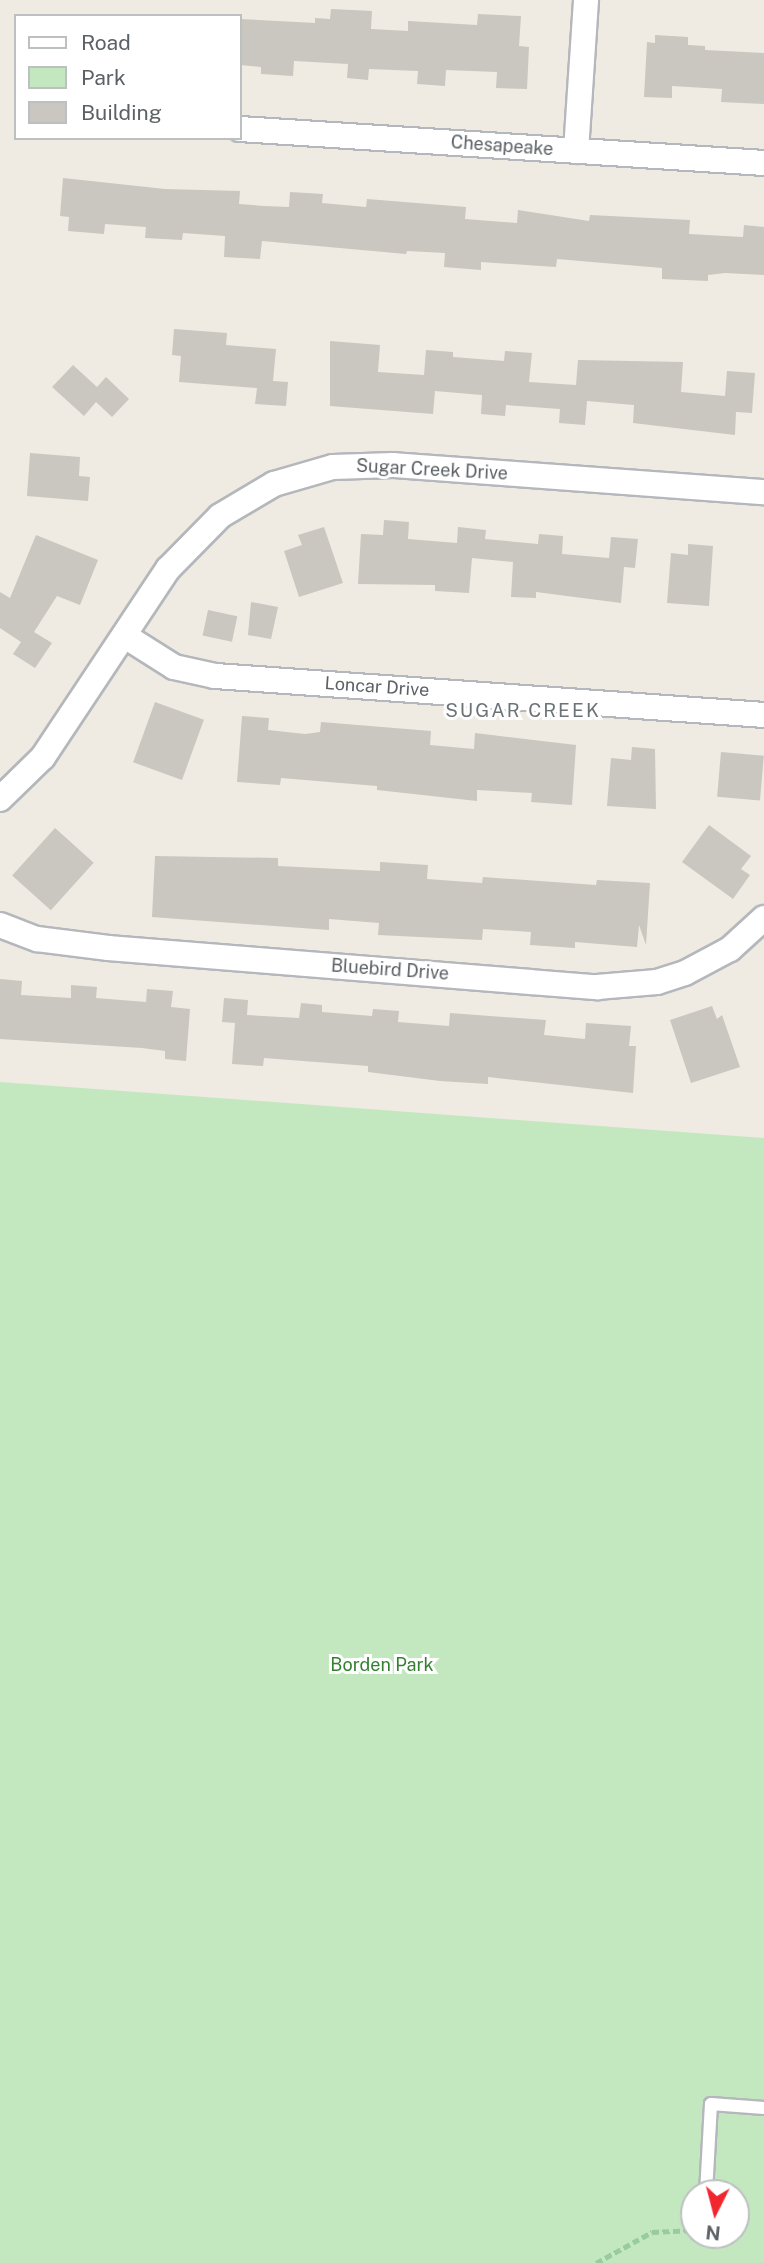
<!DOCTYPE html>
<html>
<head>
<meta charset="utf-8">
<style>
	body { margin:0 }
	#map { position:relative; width:764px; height:2263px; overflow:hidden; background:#efebe3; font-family:"Public Sans",sans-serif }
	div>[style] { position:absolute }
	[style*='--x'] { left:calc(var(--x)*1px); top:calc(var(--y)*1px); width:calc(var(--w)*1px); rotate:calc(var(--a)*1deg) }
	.green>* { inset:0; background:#c3e8bf }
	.building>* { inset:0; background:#cac6c0; transform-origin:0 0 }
	.path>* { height:4.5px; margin-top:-2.25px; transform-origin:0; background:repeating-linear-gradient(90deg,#99cba1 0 7px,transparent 0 10.5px) }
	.roads { filter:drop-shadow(2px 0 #b4b7bb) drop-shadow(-2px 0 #b4b7bb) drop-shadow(0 2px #b4b7bb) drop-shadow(0 -2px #b4b7bb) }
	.lane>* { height:12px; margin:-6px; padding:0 6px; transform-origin:6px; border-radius:6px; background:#fff }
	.street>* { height:24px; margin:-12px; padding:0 12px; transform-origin:12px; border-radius:12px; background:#fff }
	span { translate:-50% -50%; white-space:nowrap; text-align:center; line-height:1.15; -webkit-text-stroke:6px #fff; paint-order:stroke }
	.street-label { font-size:18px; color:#5b6165 }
	.park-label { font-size:18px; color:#358130 }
	.neighbourhood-label { font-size:19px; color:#6c7377; letter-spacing:2px }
	.legend { position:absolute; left:14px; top:14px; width:228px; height:126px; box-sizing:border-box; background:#fff; border:2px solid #bdc0c1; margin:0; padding:9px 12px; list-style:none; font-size:21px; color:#5b6165 }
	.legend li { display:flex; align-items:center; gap:14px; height:35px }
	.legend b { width:35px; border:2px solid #bdc0c1 }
	.north { position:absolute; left:680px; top:2179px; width:70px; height:70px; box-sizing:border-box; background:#fff; border:2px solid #bdc0c1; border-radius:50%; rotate:186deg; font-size:19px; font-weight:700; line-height:28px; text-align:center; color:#5b6165 }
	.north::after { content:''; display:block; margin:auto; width:24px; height:32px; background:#f1272f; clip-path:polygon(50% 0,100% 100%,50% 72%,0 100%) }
</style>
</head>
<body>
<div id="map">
	<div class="green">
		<i style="clip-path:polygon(evenodd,0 1082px,764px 1138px,764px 2263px,0 2263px,0 1082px,694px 2193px,736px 2193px,736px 2235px,694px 2235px,694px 2193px)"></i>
	</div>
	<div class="building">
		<i style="clip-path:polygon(331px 9px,372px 11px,371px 29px,408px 31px,408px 21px,477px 25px,478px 14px,521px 16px,519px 46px,529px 47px,527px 89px,496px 88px,497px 72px,446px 70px,445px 86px,417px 84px,418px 71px,369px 69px,368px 80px,347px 78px,348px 64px,294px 61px,293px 76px,261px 74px,261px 67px,240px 65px,240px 19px,315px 23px,315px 18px,330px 19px)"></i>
		<i style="clip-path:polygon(655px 35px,688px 37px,688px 45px,705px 46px,705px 50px,764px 53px,764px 104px,721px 102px,722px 89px,672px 86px,672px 98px,644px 97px,647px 42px,655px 43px)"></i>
		<i style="clip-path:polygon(63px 178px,165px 189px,240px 191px,239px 204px,264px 206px,289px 207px,290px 192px,323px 194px,322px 203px,366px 207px,367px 199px,466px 207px,465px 219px,517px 223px,518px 210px,589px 221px,590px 215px,690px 220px,689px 234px,743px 237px,744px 225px,764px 227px,764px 275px,725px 273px,708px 275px,708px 281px,662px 279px,662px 268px,557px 259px,556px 267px,481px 262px,481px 270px,444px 267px,445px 253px,407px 251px,406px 254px,262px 241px,260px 259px,224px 257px,225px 236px,183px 233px,182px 240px,145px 238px,146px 227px,105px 224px,104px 234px,68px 231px,69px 217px,60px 216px)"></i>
		<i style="clip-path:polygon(174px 329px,227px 333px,226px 345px,276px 349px,273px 381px,288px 382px,286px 406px,255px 404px,257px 388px,179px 382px,181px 356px,172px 355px)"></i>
		<i style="clip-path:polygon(330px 341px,380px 345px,378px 372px,424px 375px,426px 350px,453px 352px,453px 357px,504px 361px,505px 351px,532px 353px,529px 382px,576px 385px,578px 360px,683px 362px,681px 392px,725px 396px,727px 371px,755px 373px,752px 413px,736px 412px,735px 435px,633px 423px,634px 405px,587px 401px,585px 425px,559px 423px,560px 409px,506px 405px,505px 416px,481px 414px,482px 395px,435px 391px,433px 414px,330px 406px)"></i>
		<i style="clip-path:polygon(73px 365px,97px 387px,106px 377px,129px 399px,112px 417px,96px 402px,84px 416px,52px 387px)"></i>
		<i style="clip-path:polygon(30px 453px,80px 457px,79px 476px,90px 477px,88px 501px,27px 496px)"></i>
		<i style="clip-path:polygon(384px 520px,409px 522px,408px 539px,457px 543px,458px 527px,486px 530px,485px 539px,538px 544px,539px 534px,563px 536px,562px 554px,609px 558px,611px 537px,638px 539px,635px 568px,624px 567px,621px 603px,536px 592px,536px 598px,511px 597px,513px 562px,472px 558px,469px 593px,435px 591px,435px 585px,358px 584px,361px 534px,383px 535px)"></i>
		<i style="clip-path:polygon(324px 527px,343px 583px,299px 597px,284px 551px,302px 545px,298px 535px)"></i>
		<i style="clip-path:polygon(36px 535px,98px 560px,80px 605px,57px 596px,34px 632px,52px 643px,35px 668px,13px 654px,21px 642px,0 628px,0 592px,10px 598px)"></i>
		<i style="clip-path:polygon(688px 544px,713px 546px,709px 606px,667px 603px,671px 553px,688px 555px)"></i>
		<i style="clip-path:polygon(251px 602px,278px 607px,271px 639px,248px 635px)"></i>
		<i style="left:208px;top:610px;width:30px;height:26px;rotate:12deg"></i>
		<i style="left:155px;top:702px;width:52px;height:64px;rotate:20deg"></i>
		<i style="clip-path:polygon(242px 716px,269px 718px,268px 730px,305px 734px,320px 732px,321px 722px,431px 731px,430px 745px,474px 749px,475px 733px,576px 745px,572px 805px,531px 802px,532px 793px,477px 790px,477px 801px,377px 790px,377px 786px,281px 778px,280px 785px,237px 782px)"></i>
		<i style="clip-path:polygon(632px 747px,655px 749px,656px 809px,607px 806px,611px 758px,631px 760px)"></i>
		<i style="left:721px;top:752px;width:43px;height:45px;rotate:5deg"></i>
		<i style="clip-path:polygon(709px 825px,751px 856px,741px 869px,750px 875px,733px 899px,682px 862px)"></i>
		<i style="left:55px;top:828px;width:52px;height:64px;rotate:42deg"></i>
		<i style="clip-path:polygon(155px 856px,278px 858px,278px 866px,380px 871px,380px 862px,428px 865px,427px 879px,482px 883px,483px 877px,596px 885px,597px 880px,650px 883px,646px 945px,639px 925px,637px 947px,575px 942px,575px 948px,530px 945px,531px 932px,483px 929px,482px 940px,378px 935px,379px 923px,329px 919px,329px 930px,152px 917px)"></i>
		<i style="clip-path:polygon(0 979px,22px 981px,21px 995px,71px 998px,71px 985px,97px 987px,96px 998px,146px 1002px,147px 989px,173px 991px,171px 1007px,190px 1009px,186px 1061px,165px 1059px,165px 1051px,142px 1048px,0 1039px)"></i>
		<i style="clip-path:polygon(224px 998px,248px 1000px,247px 1015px,299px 1018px,301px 1003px,322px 1005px,322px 1012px,372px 1016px,373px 1009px,399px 1011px,398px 1022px,449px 1026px,450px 1013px,546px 1020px,544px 1035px,585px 1039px,586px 1023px,631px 1026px,629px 1046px,636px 1046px,633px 1093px,488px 1077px,488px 1084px,440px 1081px,368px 1072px,368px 1066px,264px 1058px,263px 1066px,232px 1064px,235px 1023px,222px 1022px)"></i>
		<i style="clip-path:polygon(712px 1006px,717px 1019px,722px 1015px,740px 1067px,691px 1083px,670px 1020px)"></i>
	</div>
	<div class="path">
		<i style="--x:596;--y:2263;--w:64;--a:-29"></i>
		<i style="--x:652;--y:2232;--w:42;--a:-2.7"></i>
	</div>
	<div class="roads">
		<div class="lane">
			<i style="--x:706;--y:2193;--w:89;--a:-86.8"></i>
			<i style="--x:711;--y:2104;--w:53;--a:4.3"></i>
		</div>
		<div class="street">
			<i style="--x:240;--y:129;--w:525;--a:3.71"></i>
			<i style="--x:576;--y:151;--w:151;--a:-86.2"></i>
			<i style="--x:125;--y:636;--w:58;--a:32.3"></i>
			<i style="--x:174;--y:667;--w:42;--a:12.4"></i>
			<i style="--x:215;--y:676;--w:550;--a:4.06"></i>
			<i style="--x:0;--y:799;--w:60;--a:-44.3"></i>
			<i style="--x:43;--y:757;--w:226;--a:-56.4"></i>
			<i style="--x:168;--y:569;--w:74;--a:-45.5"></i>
			<i style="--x:220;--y:516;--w:63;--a:-30.7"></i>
			<i style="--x:274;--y:484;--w:61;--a:-16.1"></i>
			<i style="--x:333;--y:467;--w:60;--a:-1.9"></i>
			<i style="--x:393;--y:465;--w:372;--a:4.2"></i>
			<i style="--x:0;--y:925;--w:40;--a:21"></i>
			<i style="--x:37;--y:939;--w:72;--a:7.2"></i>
			<i style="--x:108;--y:948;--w:491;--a:4.6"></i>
			<i style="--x:597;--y:987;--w:60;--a:-4.8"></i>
			<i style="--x:657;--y:982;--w:29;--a:-18"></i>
			<i style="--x:685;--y:973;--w:51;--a:-28.1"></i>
			<i style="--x:730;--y:949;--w:46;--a:-42.4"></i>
		</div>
	</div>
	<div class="street-label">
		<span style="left:502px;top:146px;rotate:4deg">Chesapeake</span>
		<span style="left:432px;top:470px;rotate:3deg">Sugar Creek Drive</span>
		<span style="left:377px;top:687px;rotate:4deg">Loncar Drive</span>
		<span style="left:390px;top:970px;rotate:4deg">Bluebird Drive</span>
	</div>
	<div class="park-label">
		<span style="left:382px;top:1665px">Borden Park</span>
	</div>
	<div class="neighbourhood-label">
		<span style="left:523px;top:711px">SUGAR CREEK</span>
	</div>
	<ul class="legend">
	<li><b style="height:9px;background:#fff"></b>Road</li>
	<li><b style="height:19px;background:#c3e8bf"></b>Park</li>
	<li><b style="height:19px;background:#cac6c0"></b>Building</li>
	</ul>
	<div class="north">N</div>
</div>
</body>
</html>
